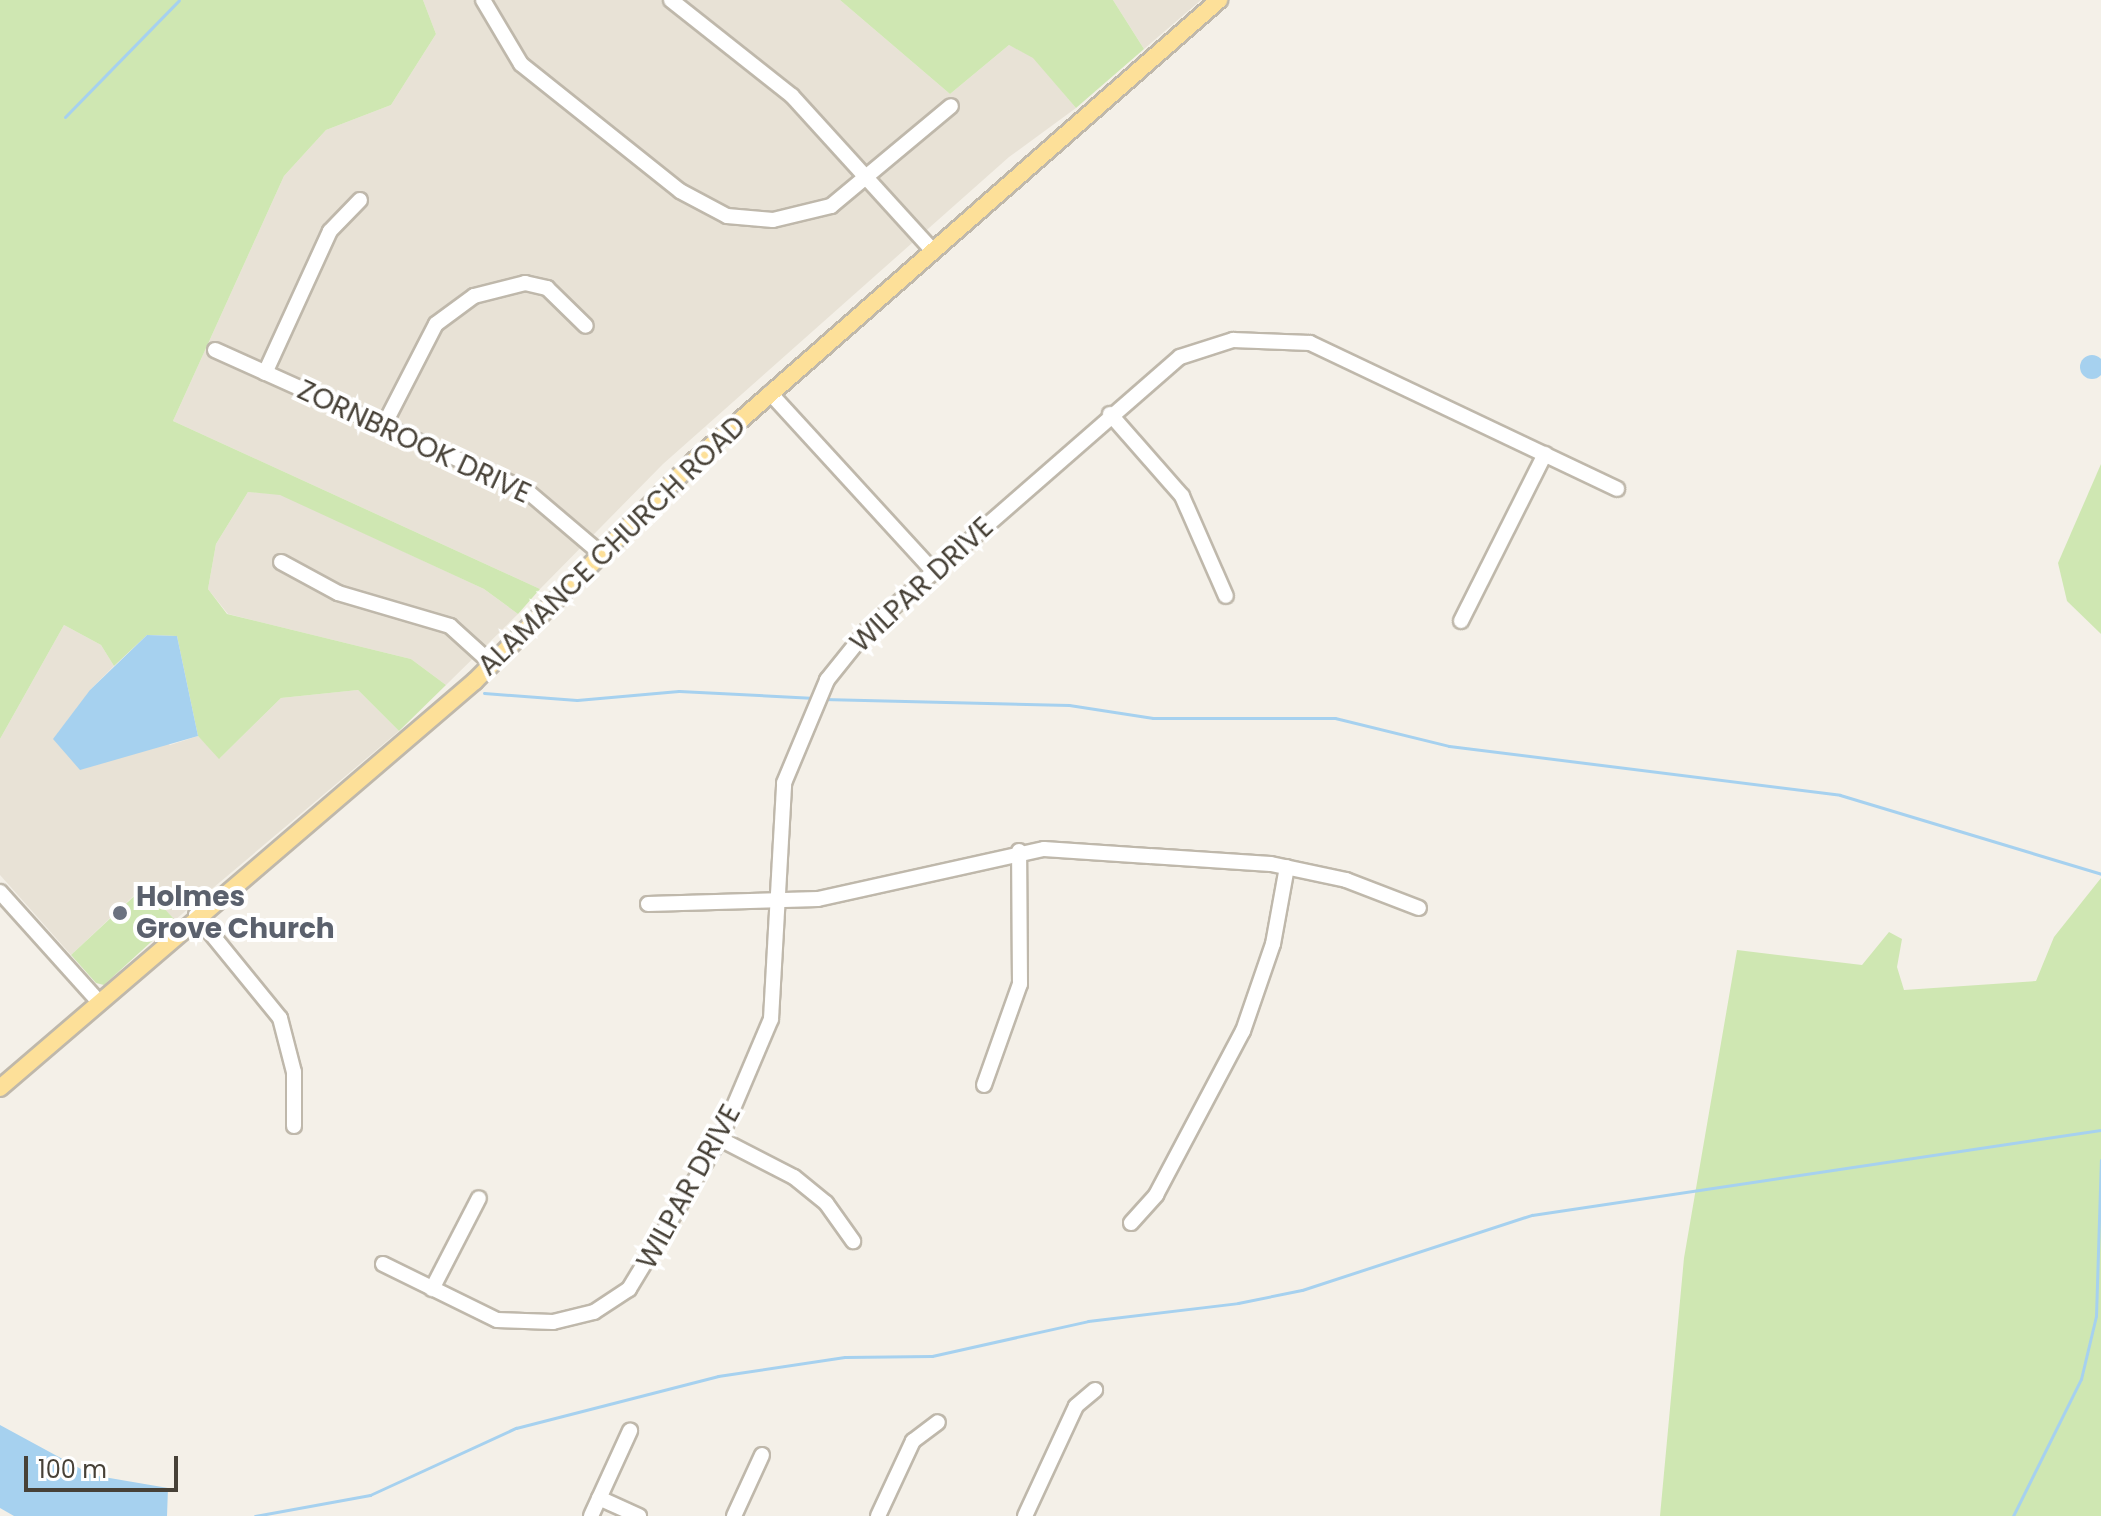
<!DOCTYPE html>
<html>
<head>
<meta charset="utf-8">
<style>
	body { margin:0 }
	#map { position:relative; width:2101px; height:1516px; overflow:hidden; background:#f4f0e8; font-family:Poppins,sans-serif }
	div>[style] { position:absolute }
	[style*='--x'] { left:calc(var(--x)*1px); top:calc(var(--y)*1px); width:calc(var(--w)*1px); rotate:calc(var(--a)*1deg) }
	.residential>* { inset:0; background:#e8e2d6 }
	.green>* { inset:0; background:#cfe7b2 }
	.water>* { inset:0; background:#a6d1ef }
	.round { border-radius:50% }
	.stream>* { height:3px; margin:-1.5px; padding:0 1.5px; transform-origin:1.5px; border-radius:1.5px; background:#a6d1ef }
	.roads { filter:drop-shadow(2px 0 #bfb8ab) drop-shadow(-2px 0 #bfb8ab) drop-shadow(0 2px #bfb8ab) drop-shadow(0 -2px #bfb8ab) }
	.minor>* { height:14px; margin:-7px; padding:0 7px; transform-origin:7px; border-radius:7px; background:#fff }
	.major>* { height:16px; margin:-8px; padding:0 8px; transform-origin:8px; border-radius:8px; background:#fde099 }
	.dots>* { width:22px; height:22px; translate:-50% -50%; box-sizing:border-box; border:4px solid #fff; border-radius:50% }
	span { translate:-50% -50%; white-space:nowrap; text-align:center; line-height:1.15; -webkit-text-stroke:8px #fff; paint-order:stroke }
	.street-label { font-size:28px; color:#474137 }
	.worship-label { font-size:28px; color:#5b616d; font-weight:700 }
	.left { translate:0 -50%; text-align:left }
	.scale { position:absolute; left:24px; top:1456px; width:154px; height:36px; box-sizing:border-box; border:4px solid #474137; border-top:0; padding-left:10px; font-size:24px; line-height:28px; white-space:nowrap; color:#474137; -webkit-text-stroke:6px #fff; paint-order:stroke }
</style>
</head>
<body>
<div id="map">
	<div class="residential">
		<i style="clip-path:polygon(423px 0,840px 0,950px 94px,1009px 45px,1033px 57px,1076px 108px,1009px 157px,663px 464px,540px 589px,173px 421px,284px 176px,326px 130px,391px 105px,436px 34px)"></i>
		<i style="clip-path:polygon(1113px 0,1201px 0,1144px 49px)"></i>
		<i style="clip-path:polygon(248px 492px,280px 494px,484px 589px,518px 614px,446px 685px,411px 659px,228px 614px,208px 589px,216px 544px)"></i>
		<i style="clip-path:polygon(64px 625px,101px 645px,114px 666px,90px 690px,170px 745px,198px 736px,220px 758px,281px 698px,358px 690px,399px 731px,175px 920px,143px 887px,71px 955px,0 875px,0 739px)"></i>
	</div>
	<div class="green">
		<i style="clip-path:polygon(0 0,423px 0,436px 34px,391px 105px,326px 130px,284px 176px,173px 421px,540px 589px,518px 614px,484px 589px,280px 495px,248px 492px,216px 544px,208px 589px,227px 614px,411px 659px,446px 685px,399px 731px,358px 690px,281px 698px,219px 759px,198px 736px,177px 636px,147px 635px,114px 666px,101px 645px,64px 625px,0 739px)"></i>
		<i style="clip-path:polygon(840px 0,1113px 0,1144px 49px,1076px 108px,1033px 58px,1009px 45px,950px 94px)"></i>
		<i style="clip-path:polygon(2101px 464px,2101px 634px,2067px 601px,2058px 563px)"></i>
		<i style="clip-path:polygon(2101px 878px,2101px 1516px,1660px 1516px,1684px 1258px,1737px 950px,1862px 965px,1889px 932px,1902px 939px,1897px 967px,1904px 990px,2036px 981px,2054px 937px)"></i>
		<i style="clip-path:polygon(144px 887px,175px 920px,104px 985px,96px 983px,71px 955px)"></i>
	</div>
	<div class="water">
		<i class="round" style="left:2080px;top:355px;width:24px;height:24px"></i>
		<i style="clip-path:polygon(147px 635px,177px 636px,198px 736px,80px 770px,53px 739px,90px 690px)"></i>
		<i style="clip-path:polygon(0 1425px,92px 1475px,168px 1488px,167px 1516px,14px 1516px,0 1508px)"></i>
	</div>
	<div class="stream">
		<i style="--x:65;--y:117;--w:163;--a:-45.7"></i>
		<i style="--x:484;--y:693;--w:93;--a:4.3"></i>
		<i style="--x:577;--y:700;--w:102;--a:-5"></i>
		<i style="--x:679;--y:691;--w:136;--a:2.9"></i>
		<i style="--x:823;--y:699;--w:246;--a:1.4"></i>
		<i style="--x:1069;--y:705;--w:85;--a:8.8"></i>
		<i style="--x:1153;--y:718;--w:182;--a:0"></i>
		<i style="--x:1335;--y:718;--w:117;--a:13.8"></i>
		<i style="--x:1449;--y:746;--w:394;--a:7.1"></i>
		<i style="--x:1840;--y:795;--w:273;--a:16.8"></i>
		<i style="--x:255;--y:1516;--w:117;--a:-10.3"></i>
		<i style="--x:370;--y:1495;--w:161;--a:-24.7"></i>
		<i style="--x:516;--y:1428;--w:209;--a:-14.4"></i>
		<i style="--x:718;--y:1376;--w:128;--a:-8.5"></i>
		<i style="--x:845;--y:1357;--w:87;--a:-0.7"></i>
		<i style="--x:932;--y:1356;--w:160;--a:-12.6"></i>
		<i style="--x:1088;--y:1321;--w:151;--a:-6.8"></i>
		<i style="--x:1238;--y:1303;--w:65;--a:-11.5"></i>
		<i style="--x:1302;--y:1290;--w:242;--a:-18.1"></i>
		<i style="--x:1532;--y:1215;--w:575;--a:-8.5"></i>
		<i style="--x:2013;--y:1516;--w:153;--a:-63.6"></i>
		<i style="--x:2081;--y:1379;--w:65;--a:-76.6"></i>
		<i style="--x:2096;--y:1316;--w:156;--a:-88.2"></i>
	</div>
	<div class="roads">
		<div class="minor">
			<i style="--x:483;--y:0;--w:74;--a:59.3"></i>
			<i style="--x:521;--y:64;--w:203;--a:38.6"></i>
			<i style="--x:680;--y:191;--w:53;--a:28"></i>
			<i style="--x:727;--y:216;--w:46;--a:5"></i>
			<i style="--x:773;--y:220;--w:60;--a:-13.6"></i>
			<i style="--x:831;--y:206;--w:156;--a:-39.8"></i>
			<i style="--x:671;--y:0;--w:154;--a:38.4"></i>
			<i style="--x:792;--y:96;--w:210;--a:47.7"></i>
			<i style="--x:215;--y:350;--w:341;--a:24.2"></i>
			<i style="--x:526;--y:490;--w:97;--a:40.4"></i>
			<i style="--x:265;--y:373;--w:156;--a:-65.4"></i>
			<i style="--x:330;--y:231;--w:43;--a:-45.9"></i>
			<i style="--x:770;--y:393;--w:243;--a:47.5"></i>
			<i style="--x:1110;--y:414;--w:109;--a:48.7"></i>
			<i style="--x:1182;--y:496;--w:109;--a:66.3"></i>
			<i style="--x:383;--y:427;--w:116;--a:-62.8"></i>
			<i style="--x:436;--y:324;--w:47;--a:-36.4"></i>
			<i style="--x:474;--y:296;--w:53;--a:-14.3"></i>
			<i style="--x:525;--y:283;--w:23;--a:13"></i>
			<i style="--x:547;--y:288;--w:54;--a:44.3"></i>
			<i style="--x:281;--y:562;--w:65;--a:28.5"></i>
			<i style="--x:338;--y:593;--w:117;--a:16.4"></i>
			<i style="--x:450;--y:626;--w:57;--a:42.1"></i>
			<i style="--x:1461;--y:621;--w:187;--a:-63.3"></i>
			<i style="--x:0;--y:892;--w:147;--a:48"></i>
			<i style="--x:648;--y:904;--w:170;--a:-1.7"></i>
			<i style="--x:818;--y:899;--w:231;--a:-12.5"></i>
			<i style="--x:1044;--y:849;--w:227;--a:3.8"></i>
			<i style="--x:1271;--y:864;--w:77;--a:12"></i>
			<i style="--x:1346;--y:880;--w:78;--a:21"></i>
			<i style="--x:196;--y:915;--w:133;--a:50.8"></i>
			<i style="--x:280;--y:1018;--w:56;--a:75.5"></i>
			<i style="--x:294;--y:1072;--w:54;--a:90"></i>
			<i style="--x:984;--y:1085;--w:107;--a:-70.4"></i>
			<i style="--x:1020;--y:984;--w:133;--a:-90.4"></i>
			<i style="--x:720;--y:1139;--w:83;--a:27.2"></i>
			<i style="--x:794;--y:1177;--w:41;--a:39.1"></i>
			<i style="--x:826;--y:1203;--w:47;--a:54.6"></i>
			<i style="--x:1131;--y:1223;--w:38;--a:-48"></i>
			<i style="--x:1156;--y:1195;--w:186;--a:-62.1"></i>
			<i style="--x:1243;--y:1031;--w:92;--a:-71"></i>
			<i style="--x:1273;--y:944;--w:78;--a:-79.7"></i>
			<i style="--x:383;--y:1264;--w:127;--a:26.2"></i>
			<i style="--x:497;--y:1320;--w:56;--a:2"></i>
			<i style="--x:553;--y:1322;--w:42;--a:-13.7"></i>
			<i style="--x:594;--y:1312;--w:42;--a:-33.3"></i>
			<i style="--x:629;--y:1289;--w:175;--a:-58.8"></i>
			<i style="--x:720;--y:1139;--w:130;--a:-67"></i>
			<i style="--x:771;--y:1019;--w:236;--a:-86.8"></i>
			<i style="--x:784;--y:783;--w:112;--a:-67.3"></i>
			<i style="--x:827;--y:680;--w:64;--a:-51.3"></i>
			<i style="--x:867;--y:630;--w:415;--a:-41.1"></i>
			<i style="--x:1180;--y:357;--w:56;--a:-17.8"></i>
			<i style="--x:1233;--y:340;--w:77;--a:2.2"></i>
			<i style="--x:1310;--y:343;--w:340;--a:25.4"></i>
			<i style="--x:432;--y:1289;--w:102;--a:-62.7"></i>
			<i style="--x:599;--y:1498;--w:44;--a:24.2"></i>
			<i style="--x:591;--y:1516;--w:94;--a:-65.4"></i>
			<i style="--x:734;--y:1516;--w:67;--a:-65.3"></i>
			<i style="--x:878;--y:1516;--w:83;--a:-65"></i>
			<i style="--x:913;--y:1441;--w:31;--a:-37"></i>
			<i style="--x:1025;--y:1516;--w:121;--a:-65.1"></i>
			<i style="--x:1076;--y:1406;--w:25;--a:-40"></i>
		</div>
		<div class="major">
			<i style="--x:0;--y:1088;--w:626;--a:-40.59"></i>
			<i style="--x:475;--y:681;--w:310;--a:-45.1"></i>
			<i style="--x:694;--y:461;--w:699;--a:-41.29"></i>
		</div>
	</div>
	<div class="dots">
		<i style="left:120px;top:913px;background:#6b7280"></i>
	</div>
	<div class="street-label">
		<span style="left:414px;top:442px;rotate:25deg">ZORNBROOK DRIVE</span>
		<span style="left:612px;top:546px;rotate:-44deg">ALAMANCE CHURCH ROAD</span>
		<span style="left:922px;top:585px;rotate:-43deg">WILPAR DRIVE</span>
		<span style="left:689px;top:1187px;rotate:-61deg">WILPAR DRIVE</span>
	</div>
	<div class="worship-label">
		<span class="left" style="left:136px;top:913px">Holmes<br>Grove Church</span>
	</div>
	<div class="scale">100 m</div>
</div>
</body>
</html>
